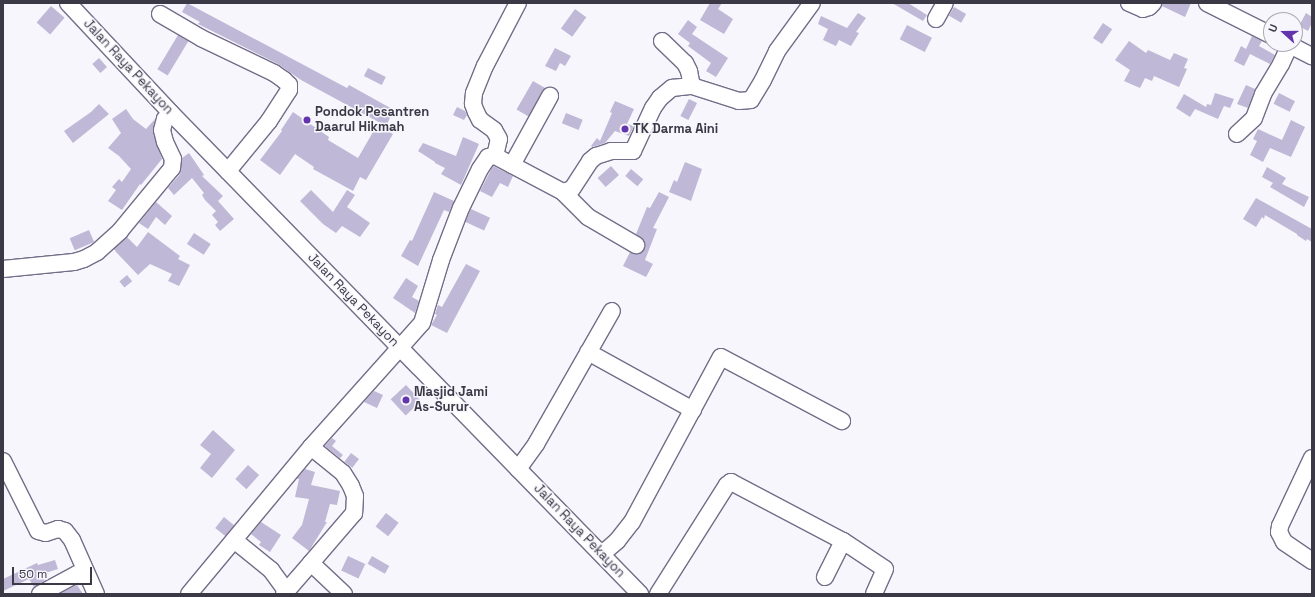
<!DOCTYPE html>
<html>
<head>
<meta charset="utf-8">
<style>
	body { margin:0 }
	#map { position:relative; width:1315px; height:597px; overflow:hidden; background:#f7f6fc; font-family:"Space Grotesk",sans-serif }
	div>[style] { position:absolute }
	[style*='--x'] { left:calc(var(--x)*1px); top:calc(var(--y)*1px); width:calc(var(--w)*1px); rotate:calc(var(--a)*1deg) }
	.building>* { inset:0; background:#bfb8d6; transform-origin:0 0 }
	.roads { filter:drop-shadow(1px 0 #746d88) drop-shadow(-1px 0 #746d88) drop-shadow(0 1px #746d88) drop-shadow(0 -1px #746d88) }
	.minor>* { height:16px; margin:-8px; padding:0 8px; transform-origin:8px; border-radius:8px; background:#fff }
	.dots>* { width:11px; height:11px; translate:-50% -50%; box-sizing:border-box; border:2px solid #f7f6fc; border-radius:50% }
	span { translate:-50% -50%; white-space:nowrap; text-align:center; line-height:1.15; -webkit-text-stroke:3px #f7f6fc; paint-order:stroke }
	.street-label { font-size:13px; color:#3b3945 }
	.poi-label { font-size:13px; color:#3b3945; font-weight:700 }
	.left { translate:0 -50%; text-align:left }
	.frame { position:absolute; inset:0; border:4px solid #3b3945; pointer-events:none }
	.north { position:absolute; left:1263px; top:12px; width:40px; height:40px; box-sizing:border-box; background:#f7f6fc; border:1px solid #acaab3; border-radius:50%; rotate:291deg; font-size:11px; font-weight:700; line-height:16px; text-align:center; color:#3b3945 }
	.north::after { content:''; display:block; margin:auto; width:14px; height:18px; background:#6235ad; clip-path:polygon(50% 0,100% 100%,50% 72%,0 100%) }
	.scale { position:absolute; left:12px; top:567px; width:80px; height:18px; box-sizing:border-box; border:2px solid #3b3945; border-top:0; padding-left:5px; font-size:12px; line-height:14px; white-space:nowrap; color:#3b3945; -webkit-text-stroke:3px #f7f6fc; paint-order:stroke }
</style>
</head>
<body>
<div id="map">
	<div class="building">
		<i style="clip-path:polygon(187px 3px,347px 88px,349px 85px,394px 110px,386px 126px,301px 80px,278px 64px,198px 24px,200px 22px,182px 12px)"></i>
		<i style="clip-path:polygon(710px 3px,722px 3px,718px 9px,733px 19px,724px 34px,700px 20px)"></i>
		<i style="clip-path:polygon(892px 3px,908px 3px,927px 15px,923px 21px)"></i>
		<i style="clip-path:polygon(1162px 3px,1191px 3px,1185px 17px,1162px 6px)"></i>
		<i style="left:51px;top:6px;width:18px;height:22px;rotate:41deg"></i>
		<i style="left:954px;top:7px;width:14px;height:10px;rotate:30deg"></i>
		<i style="left:575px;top:9px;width:14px;height:24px;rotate:36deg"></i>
		<i style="clip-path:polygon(858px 13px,866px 18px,856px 32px,859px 33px,851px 46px,839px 40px,836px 46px,823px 40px,828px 29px,818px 24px,821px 16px,847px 28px)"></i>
		<i style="clip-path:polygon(1306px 13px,1312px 17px,1312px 23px,1308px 31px,1299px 26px)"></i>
		<i style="clip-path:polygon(688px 20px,697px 27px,692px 34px,728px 58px,716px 77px,706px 71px,711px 63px,688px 46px,690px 43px,678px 34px)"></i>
		<i style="left:1103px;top:23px;width:11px;height:18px;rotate:34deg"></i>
		<i style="left:907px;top:25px;width:28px;height:16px;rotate:27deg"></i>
		<i style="left:178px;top:35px;width:12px;height:40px;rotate:31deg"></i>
		<i style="clip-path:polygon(1252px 36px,1262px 41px,1259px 46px,1275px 55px,1270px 64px,1250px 54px,1244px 66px,1234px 61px,1241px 46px,1246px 49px)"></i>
		<i style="clip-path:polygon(1129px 41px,1146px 53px,1148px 50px,1170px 60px,1174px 53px,1188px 59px,1184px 68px,1187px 69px,1179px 87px,1154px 76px,1152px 81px,1145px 78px,1140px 88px,1124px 81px,1130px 70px,1115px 60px)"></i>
		<i style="clip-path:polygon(555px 48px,571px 56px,565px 66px,560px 63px,556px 71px,545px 66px)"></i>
		<i style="left:99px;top:58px;width:12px;height:9px;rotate:48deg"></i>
		<i style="left:368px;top:68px;width:20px;height:9px;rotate:27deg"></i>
		<i style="left:533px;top:81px;width:14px;height:33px;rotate:30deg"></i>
		<i style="clip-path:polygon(1246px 85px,1255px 89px,1248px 108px,1237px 104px)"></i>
		<i style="clip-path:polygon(1215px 93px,1234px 99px,1230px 108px,1224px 106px,1218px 119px,1195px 109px,1190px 117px,1176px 108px,1184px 94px,1206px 107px,1207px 104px,1211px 105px)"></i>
		<i style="left:1279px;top:93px;width:18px;height:12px;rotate:27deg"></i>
		<i style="left:689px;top:99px;width:9px;height:19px;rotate:27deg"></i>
		<i style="clip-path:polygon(615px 101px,634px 109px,627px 124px,634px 126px,629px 136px,615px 131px,605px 143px,592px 147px,591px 146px,597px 138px,600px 141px,612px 113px,610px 112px)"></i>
		<i style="clip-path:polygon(99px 104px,109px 114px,73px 143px,64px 131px,91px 112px)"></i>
		<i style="clip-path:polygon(457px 107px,465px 111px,467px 115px,464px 120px,453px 115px)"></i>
		<i style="clip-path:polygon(126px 109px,133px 119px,146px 129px,155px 119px,153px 132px,162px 159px,141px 185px,140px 184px,122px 210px,108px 201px,116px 190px,112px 187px,119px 179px,122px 182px,131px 169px,119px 156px,108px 148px,121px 133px,112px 119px)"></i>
		<i style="clip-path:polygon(293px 112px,329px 137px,328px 140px,358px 158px,377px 125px,393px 134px,366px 180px,360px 177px,353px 191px,313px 169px,314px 167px,295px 154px,280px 175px,260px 160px,282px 131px,281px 130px)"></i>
		<i style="left:566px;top:113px;width:18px;height:11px;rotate:22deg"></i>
		<i style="clip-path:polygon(1291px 120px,1305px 127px,1291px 157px,1270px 148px,1263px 162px,1250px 155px,1257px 141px,1253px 139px,1258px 129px,1282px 140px)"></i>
		<i style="clip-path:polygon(463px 137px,479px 144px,461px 185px,441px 174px,445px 168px,435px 163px,435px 162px,418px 151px,423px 143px,456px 156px)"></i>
		<i style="clip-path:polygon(189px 153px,204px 175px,202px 176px,223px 196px,218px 201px,234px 219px,220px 231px,215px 225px,218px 222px,212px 215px,216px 211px,205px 200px,202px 195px,204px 193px,192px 178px,174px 195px,168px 188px,180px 174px,182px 158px)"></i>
		<i style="clip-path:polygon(685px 162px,702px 169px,691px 201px,669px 192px,674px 180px,677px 182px)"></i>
		<i style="clip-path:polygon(493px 166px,513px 176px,508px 187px,500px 183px,492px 197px,480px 191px)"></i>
		<i style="left:611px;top:166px;width:12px;height:18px;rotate:48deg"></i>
		<i style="clip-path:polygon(1267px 167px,1286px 178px,1282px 184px,1309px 197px,1304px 207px,1270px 187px,1273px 183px,1262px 177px)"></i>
		<i style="left:631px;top:169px;width:16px;height:9px;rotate:40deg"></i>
		<i style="clip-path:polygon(311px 190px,333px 212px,347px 190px,355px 195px,347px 207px,370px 223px,360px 237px,342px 226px,336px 233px,323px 224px,300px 201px)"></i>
		<i style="clip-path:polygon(434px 192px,454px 201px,449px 212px,444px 210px,418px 266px,401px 256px,410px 240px,412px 241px)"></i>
		<i style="clip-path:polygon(659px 192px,669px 197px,653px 228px,657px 229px,645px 260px,653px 264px,646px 277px,623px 266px,630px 252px,636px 254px,644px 249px,644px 241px,636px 234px,647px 207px,650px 208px)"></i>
		<i style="clip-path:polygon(1256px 198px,1312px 229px,1312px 242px,1307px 239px,1306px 241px,1297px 235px,1297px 234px,1265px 215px,1264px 219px,1262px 217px,1256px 227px,1243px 219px)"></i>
		<i style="clip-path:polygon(156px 202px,172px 216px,165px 225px,156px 217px,148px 229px,139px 223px)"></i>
		<i style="left:471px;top:209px;width:21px;height:14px;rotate:25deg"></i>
		<i style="left:89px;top:230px;width:13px;height:21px;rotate:67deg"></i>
		<i style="clip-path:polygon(148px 232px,180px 256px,178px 259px,190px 265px,179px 286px,168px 281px,172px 274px,150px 264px,138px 275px,116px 252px,114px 249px,127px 237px,137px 247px)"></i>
		<i style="left:194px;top:233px;width:20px;height:13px;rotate:33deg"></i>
		<i style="clip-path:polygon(466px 264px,480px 271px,447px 333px,431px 325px,437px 315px,435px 314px,438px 305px,442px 307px)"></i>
		<i style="left:127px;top:275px;width:8px;height:10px;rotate:50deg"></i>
		<i style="clip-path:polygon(406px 278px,418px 286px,412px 297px,419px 301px,415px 313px,393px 298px)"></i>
		<i style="left:406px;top:385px;width:22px;height:21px;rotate:47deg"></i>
		<i style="clip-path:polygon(374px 391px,383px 395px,377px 408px,364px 402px)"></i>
		<i style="clip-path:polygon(213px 430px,235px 450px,212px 478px,200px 468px,211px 454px,200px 445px)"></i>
		<i style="clip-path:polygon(332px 438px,336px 441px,332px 446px,343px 455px,340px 458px,325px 446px)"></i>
		<i style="left:351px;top:453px;width:10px;height:11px;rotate:37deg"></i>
		<i style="left:248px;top:465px;width:15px;height:19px;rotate:42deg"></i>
		<i style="clip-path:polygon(305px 469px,315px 472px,311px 485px,340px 491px,337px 505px,330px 504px,325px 522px,327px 522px,309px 551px,292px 538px,302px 525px,309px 499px,295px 497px,299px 479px,297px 479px)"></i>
		<i style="left:386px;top:513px;width:16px;height:17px;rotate:38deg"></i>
		<i style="left:224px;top:517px;width:13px;height:14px;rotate:39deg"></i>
		<i style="clip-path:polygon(261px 522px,281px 535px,270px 552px,259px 545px,261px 542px,251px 534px)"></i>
		<i style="left:348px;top:556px;width:19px;height:16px;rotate:25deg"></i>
		<i style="left:372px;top:556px;width:20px;height:9px;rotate:30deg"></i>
		<i style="clip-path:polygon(55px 560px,58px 569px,42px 574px,45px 580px,34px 587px,29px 579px,3px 591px,3px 579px,37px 563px,38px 565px)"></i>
		<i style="clip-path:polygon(77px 585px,83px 594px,61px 594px,63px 592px)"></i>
	</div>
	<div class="roads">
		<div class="minor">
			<i style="--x:68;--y:3;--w:151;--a:46.9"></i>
			<i style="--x:171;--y:113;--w:672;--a:45.72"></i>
			<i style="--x:1129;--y:3;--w:15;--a:23"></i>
			<i style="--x:1143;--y:9;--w:6;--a:-18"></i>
			<i style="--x:1149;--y:7;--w:6;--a:-45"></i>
			<i style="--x:1207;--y:3;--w:72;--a:26.6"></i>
			<i style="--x:160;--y:14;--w:48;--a:30.3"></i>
			<i style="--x:201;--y:38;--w:81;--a:25.6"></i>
			<i style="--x:274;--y:73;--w:12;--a:35"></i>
			<i style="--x:284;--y:80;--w:7;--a:45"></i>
			<i style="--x:289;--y:85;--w:5;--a:90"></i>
			<i style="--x:289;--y:90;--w:37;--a:123"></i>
			<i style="--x:269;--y:121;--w:65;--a:129.4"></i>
			<i style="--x:936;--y:19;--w:18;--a:-61"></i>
			<i style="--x:662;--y:41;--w:32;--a:44"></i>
			<i style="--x:685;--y:63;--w:9;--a:63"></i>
			<i style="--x:689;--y:71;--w:15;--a:79"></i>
			<i style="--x:1288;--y:44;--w:27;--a:27"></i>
			<i style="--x:1237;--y:134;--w:23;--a:-43"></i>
			<i style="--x:1254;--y:118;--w:26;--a:-69"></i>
			<i style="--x:1263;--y:94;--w:35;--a:-59"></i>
			<i style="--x:1281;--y:64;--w:21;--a:-65"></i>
			<i style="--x:495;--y:156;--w:17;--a:-77"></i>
			<i style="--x:499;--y:139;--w:10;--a:-119"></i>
			<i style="--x:494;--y:130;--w:17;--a:-144"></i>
			<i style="--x:480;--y:120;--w:9;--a:-117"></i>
			<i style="--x:476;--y:112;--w:9;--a:-111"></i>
			<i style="--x:473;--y:104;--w:11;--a:-85"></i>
			<i style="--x:474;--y:93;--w:29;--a:-68"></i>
			<i style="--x:485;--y:66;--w:71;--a:-62.4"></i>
			<i style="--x:512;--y:165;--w:79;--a:-61.2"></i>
			<i style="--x:563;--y:192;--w:9;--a:-18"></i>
			<i style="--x:572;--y:189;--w:33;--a:-57"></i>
			<i style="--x:590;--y:161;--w:8;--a:-40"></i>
			<i style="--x:596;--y:156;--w:16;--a:-18"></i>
			<i style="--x:611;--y:151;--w:22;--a:0"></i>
			<i style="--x:633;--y:151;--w:47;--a:-65.1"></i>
			<i style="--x:653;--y:108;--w:12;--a:-55"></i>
			<i style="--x:660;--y:98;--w:16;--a:-40"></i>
			<i style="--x:672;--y:88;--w:20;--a:-6"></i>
			<i style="--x:692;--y:86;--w:49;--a:17.7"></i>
			<i style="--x:739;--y:101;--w:12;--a:-5"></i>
			<i style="--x:751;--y:100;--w:23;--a:-59"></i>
			<i style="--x:763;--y:80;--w:32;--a:-64"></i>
			<i style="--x:777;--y:51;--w:59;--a:-53.9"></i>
			<i style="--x:3;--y:269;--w:71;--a:-5.6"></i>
			<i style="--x:74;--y:262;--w:10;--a:-17"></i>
			<i style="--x:84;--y:259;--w:15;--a:-28"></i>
			<i style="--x:97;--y:252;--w:31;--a:-42"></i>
			<i style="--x:120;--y:231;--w:82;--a:-50.5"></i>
			<i style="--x:172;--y:168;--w:9;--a:-84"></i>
			<i style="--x:173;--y:159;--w:19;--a:-115"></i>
			<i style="--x:165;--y:142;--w:12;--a:-104"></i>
			<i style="--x:162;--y:130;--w:11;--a:-75"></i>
			<i style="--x:165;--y:119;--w:8;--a:-45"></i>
			<i style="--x:588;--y:352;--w:120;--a:28.9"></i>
			<i style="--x:311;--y:447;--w:41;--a:39.1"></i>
			<i style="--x:343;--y:473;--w:15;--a:58"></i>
			<i style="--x:351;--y:486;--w:11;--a:68"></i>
			<i style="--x:355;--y:496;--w:17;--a:93"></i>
			<i style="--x:354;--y:513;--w:66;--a:130.7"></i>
			<i style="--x:311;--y:563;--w:45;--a:43.2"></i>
			<i style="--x:1312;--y:458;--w:75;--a:115.2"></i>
			<i style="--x:1280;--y:526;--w:6;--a:99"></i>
			<i style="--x:1279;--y:532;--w:11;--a:63"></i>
			<i style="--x:1284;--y:542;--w:34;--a:34"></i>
			<i style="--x:3;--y:461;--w:78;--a:63.4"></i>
			<i style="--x:38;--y:531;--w:8;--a:14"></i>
			<i style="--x:46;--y:533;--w:13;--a:-18"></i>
			<i style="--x:58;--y:529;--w:7;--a:16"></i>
			<i style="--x:65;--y:531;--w:11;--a:52"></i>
			<i style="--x:72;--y:540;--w:59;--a:66"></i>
			<i style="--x:518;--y:469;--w:31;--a:-54"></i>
			<i style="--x:536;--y:444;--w:153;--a:-60.3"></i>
			<i style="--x:234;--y:540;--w:48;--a:39"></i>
			<i style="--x:271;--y:570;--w:26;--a:54"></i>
			<i style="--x:602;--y:554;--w:20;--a:-41"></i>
			<i style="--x:617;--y:541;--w:24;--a:-52"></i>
			<i style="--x:632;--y:522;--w:187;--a:-61.7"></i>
			<i style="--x:721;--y:357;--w:137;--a:27.9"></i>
			<i style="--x:825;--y:577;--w:40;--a:-63.4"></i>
			<i style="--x:40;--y:594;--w:42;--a:-28.4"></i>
			<i style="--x:77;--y:574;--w:10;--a:17"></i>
			<i style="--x:189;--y:594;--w:191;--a:-50.3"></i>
			<i style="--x:311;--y:447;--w:166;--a:-48.2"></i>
			<i style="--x:422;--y:323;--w:66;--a:-73.2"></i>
			<i style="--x:441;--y:260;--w:56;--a:-69"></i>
			<i style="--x:461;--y:208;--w:43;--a:-64"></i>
			<i style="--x:480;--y:169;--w:14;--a:-56"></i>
			<i style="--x:488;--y:157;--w:7;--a:-8"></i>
			<i style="--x:495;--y:156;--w:77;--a:27.9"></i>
			<i style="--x:563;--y:192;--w:35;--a:45"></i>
			<i style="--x:588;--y:217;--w:56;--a:30.3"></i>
			<i style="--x:284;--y:594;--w:41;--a:-48.9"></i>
			<i style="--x:658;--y:594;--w:129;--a:-57.7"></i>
			<i style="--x:727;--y:485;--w:5;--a:-37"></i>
			<i style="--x:731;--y:482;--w:127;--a:27.8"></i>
			<i style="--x:843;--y:541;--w:50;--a:33.7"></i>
			<i style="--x:885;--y:569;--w:27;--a:114"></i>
		</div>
	</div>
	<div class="dots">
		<i style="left:307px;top:120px;background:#6235ad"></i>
		<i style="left:625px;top:129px;background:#6235ad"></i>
		<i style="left:406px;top:400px;background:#6235ad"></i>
	</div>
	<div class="street-label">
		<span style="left:128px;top:67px;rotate:47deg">Jalan Raya Pekayon</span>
		<span style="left:353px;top:300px;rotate:46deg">Jalan Raya Pekayon</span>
		<span style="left:579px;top:531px;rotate:46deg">Jalan Raya Pekayon</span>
	</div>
	<div class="poi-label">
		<span class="left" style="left:315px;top:120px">Pondok Pesantren<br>Daarul Hikmah</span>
		<span class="left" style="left:633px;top:129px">TK Darma Aini</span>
		<span class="left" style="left:414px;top:400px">Masjid Jami<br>As-Surur</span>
	</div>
	<div class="frame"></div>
	<div class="north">U</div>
	<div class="scale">50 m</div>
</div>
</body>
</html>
